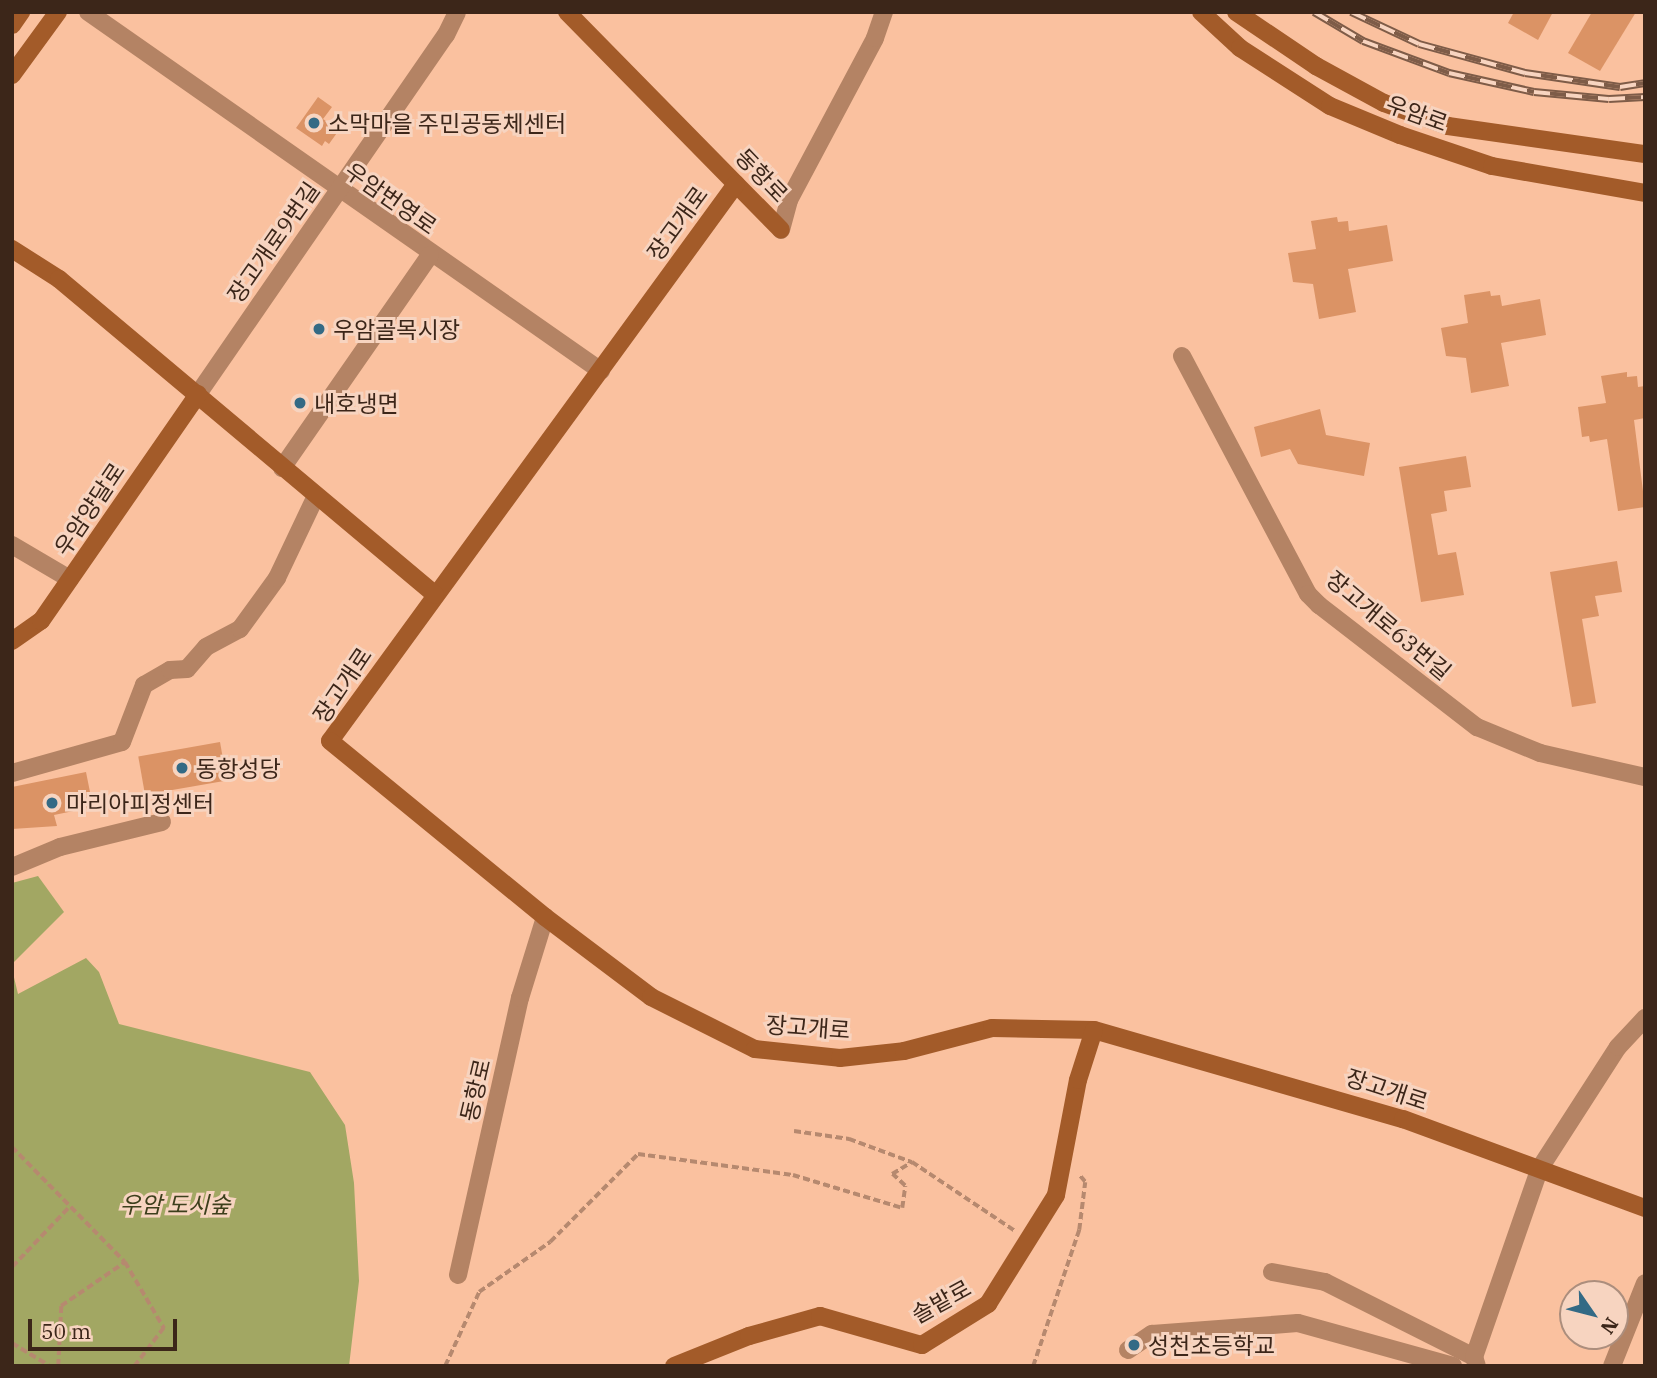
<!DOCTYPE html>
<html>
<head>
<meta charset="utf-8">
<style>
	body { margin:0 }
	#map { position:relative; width:1657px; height:1378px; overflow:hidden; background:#fac19f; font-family:"IBM Plex Serif","Noto Sans KR",serif }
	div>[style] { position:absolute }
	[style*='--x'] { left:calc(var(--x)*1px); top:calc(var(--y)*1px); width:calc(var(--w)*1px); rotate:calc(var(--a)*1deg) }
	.green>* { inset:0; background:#a2a763 }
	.building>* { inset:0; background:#db9365; transform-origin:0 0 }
	.path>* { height:3.5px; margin-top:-1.75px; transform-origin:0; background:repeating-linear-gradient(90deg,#b6896f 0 7px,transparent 0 10.5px) }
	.street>* { height:18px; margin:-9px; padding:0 9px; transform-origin:9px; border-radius:9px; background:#b48364 }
	.secondary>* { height:18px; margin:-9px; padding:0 9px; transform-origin:9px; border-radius:9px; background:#a35b29 }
	.rail>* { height:8px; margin-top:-4px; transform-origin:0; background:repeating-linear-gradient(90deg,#f7d4c0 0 16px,#7e5c48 0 32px); box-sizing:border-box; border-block:2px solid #7e5c48 }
	.dots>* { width:19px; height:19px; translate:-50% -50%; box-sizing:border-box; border:4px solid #f7d4c0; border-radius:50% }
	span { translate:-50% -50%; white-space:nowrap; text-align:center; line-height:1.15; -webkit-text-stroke:6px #f7d4c0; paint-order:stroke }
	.street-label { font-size:23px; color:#3c2619 }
	.poi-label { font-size:23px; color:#3c2619 }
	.left { translate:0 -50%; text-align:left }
	.park-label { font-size:23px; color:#3d3f1c; font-style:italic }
	.frame { position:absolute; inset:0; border:14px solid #3c2619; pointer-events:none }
	.north { position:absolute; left:1559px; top:1280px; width:70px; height:70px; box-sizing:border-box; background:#f7d4c0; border:2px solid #ac8e7d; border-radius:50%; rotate:125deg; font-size:19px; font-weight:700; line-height:28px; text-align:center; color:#3c2619 }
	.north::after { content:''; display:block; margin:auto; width:24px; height:32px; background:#336a85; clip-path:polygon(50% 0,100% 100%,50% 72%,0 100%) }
	.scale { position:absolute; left:28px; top:1319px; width:149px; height:32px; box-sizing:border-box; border:4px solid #3c2619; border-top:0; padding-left:9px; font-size:21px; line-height:24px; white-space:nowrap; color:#3c2619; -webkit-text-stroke:5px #f7d4c0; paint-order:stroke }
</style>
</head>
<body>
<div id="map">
	<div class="green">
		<i style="clip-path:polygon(38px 876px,64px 912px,12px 964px,12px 883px)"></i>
		<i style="clip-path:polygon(86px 958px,99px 972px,119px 1024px,310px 1072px,345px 1125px,354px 1183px,359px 1281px,349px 1366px,12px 1366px,12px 969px,18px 994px)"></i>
	</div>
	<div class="building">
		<i style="clip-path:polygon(1514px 12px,1553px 12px,1538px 40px,1508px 23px)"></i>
		<i style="clip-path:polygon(1592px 12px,1636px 12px,1600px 71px,1568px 53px)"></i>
		<i style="clip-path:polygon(318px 97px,332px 107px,323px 119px,339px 130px,329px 144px,325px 141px,322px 146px,296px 128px)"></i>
		<i style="clip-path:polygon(1337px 217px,1338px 222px,1348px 221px,1349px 231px,1387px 225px,1393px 261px,1348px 269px,1356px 312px,1319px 319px,1313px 284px,1293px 282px,1288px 253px,1316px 249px,1311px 221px)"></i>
		<i style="clip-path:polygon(1490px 291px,1491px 296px,1500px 295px,1502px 306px,1540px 299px,1546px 335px,1501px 343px,1509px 386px,1471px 393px,1466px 358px,1446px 356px,1441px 328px,1468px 323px,1464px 295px)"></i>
		<i style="clip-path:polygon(1627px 372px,1627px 377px,1637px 376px,1638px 387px,1645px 386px,1645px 418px,1634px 420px,1645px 507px,1618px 511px,1607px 439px,1590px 442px,1589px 436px,1582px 437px,1578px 407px,1606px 403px,1601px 376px)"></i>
		<i style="clip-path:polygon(1320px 409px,1326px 435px,1370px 443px,1364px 476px,1298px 464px,1290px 449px,1261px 457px,1254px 427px)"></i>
		<i style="clip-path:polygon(1466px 456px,1471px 487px,1444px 491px,1447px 511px,1431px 514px,1438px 555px,1456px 552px,1464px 595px,1421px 602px,1399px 467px)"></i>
		<i style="clip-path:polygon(1617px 561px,1622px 592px,1595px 596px,1599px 616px,1582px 619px,1596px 703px,1572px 707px,1550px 572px)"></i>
		<i style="left:220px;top:742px;width:39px;height:83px;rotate:80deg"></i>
		<i style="clip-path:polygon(86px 772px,93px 807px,54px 815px,57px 826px,12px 829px,12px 787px)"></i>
	</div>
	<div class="path">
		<i style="--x:794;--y:1131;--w:56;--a:8.3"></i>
		<i style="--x:849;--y:1139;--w:67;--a:20.1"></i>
		<i style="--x:12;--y:1147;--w:161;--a:45.5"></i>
		<i style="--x:125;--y:1262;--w:77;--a:59.4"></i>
		<i style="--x:164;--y:1328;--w:48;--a:127.3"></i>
		<i style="--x:12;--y:1267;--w:84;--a:-46.4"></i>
		<i style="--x:12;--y:1343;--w:44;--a:31.2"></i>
		<i style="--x:58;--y:1366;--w:60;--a:-87.1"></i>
		<i style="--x:61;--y:1306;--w:78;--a:-34.5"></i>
		<i style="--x:445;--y:1366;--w:81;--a:-65.3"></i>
		<i style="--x:479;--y:1292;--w:87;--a:-35.2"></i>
		<i style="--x:550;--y:1242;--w:124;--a:-45"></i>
		<i style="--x:638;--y:1154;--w:156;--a:7.7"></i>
		<i style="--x:793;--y:1175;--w:114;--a:16.8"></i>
		<i style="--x:902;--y:1208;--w:22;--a:-82"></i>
		<i style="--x:905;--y:1186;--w:18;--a:-137"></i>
		<i style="--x:892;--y:1174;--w:23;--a:-31"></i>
		<i style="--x:912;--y:1162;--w:124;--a:33.8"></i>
		<i style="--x:1033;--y:1366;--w:144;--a:-71.3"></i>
		<i style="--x:1079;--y:1230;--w:48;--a:-82.9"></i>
		<i style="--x:1085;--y:1182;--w:9;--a:-131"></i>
	</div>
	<div class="street">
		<i style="--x:88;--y:12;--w:626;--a:34.98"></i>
		<i style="--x:781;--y:230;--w:31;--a:-75"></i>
		<i style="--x:789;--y:200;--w:183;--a:-62"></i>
		<i style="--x:875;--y:38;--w:28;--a:-71"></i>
		<i style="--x:1182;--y:356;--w:269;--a:62.1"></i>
		<i style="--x:1308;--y:594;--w:16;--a:45"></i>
		<i style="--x:1319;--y:605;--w:200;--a:37.7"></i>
		<i style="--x:1477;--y:727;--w:68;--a:22.4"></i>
		<i style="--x:1540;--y:753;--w:108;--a:12.9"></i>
		<i style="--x:198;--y:394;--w:436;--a:-55.4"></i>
		<i style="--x:446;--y:35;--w:25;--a:-64"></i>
		<i style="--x:282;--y:468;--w:259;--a:-55.2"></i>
		<i style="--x:12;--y:545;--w:67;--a:30.4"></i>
		<i style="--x:12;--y:773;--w:114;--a:-15.7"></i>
		<i style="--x:122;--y:742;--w:61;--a:-68.9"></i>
		<i style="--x:144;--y:685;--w:30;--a:-30"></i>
		<i style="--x:170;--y:670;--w:17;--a:-3"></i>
		<i style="--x:187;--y:669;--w:29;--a:-49"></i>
		<i style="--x:206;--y:647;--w:38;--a:-28"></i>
		<i style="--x:240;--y:629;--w:63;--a:-54"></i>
		<i style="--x:277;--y:578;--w:89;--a:-64.6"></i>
		<i style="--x:12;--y:867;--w:52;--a:-22.6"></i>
		<i style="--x:60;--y:847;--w:105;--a:-13.8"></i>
		<i style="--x:1272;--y:1272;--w:54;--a:10.7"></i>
		<i style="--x:1325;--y:1282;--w:167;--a:26.7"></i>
		<i style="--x:1474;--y:1357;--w:9;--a:72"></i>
		<i style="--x:458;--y:1275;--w:284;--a:-77.4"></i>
		<i style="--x:520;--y:998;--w:85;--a:-72.8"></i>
		<i style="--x:1128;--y:1350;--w:29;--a:-34"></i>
		<i style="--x:1152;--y:1334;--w:146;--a:-4.3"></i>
		<i style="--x:1298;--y:1323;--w:161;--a:15.5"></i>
		<i style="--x:1474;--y:1357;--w:200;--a:-70.8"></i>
		<i style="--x:1540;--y:1168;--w:144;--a:-57.2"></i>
		<i style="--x:1618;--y:1047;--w:40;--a:-47"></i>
		<i style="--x:1612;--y:1366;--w:89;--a:-68.3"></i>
	</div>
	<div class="secondary">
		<i style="--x:567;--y:12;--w:305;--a:45.5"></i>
		<i style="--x:1201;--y:12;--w:53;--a:42.7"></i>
		<i style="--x:1240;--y:48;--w:107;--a:32.8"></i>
		<i style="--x:1330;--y:106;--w:76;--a:22.5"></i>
		<i style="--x:1400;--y:135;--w:97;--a:18.6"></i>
		<i style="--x:1492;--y:166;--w:155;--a:10"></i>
		<i style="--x:1236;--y:12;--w:97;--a:34"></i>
		<i style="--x:1316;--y:66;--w:77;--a:28.6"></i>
		<i style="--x:1384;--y:103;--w:68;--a:19.8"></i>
		<i style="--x:1448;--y:126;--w:199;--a:8.1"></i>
		<i style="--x:12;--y:25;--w:16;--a:-55"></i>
		<i style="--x:12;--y:75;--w:78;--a:-53.9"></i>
		<i style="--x:736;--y:184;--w:689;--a:126.09"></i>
		<i style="--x:330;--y:741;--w:278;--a:39.3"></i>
		<i style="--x:545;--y:917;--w:133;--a:37"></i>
		<i style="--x:651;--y:997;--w:116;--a:26.6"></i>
		<i style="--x:755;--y:1049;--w:85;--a:6"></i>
		<i style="--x:840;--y:1058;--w:64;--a:-6.2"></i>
		<i style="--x:904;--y:1051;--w:91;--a:-14.6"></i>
		<i style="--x:992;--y:1028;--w:102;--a:1.1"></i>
		<i style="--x:1094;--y:1030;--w:322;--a:16.1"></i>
		<i style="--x:1403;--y:1119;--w:258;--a:20.2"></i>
		<i style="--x:12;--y:249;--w:56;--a:32.6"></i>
		<i style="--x:59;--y:279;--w:491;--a:40"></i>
		<i style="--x:12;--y:641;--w:35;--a:-35"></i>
		<i style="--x:41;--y:621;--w:276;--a:-55.3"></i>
		<i style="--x:674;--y:1366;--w:81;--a:-21.8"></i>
		<i style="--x:749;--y:1336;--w:74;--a:-15.7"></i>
		<i style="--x:820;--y:1316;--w:106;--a:15.9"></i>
		<i style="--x:922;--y:1345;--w:78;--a:-31.8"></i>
		<i style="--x:988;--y:1304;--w:128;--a:-58"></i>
		<i style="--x:1056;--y:1195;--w:117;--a:-79.2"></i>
		<i style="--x:1078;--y:1080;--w:52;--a:-72.3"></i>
	</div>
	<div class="rail">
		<i style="--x:1314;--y:12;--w:57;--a:30.6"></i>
		<i style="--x:1363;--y:41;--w:92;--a:20.4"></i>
		<i style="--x:1449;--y:73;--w:87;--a:12.6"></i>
		<i style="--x:1534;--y:92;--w:75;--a:5.3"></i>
		<i style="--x:1609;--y:99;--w:36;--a:-3"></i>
		<i style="--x:1351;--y:12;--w:75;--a:25.2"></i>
		<i style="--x:1419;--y:44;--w:110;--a:15.3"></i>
		<i style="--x:1525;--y:73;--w:96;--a:8.4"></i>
		<i style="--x:1620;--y:87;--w:25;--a:-9"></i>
	</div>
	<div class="dots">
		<i style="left:314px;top:123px;background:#336a85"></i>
		<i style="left:319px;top:329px;background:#336a85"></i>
		<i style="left:300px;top:403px;background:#336a85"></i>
		<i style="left:182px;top:768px;background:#336a85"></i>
		<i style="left:52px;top:803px;background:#336a85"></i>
		<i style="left:1134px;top:1345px;background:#336a85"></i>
	</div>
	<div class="street-label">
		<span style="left:1417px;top:113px;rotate:20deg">우암로</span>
		<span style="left:762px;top:175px;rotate:46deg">동항로</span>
		<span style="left:391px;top:198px;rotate:35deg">우암번영로</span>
		<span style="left:677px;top:223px;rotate:-54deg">장고개로</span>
		<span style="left:273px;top:242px;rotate:-55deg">장고개로9번길</span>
		<span style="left:89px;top:509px;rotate:-56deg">우암양달로</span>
		<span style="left:1389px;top:625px;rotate:40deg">장고개로63번길</span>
		<span style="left:342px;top:685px;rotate:-56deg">장고개로</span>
		<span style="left:808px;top:1027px;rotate:4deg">장고개로</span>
		<span style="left:1387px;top:1089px;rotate:18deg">장고개로</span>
		<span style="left:475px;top:1090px;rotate:-77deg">동항로</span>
		<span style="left:941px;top:1301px;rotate:-29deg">솔밭로</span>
	</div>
	<div class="poi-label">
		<span class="left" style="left:328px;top:123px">소막마을 주민공동체센터</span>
		<span class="left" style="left:333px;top:329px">우암골목시장</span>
		<span class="left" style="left:314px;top:403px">내호냉면</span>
		<span class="left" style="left:196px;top:768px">동항성당</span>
		<span class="left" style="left:66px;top:803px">마리아피정센터</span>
		<span class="left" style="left:1148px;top:1345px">성천초등학교</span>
	</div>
	<div class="park-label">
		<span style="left:175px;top:1204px">우암 도시숲</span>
	</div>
	<div class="frame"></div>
	<div class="north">N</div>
	<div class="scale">50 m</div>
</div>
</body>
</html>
